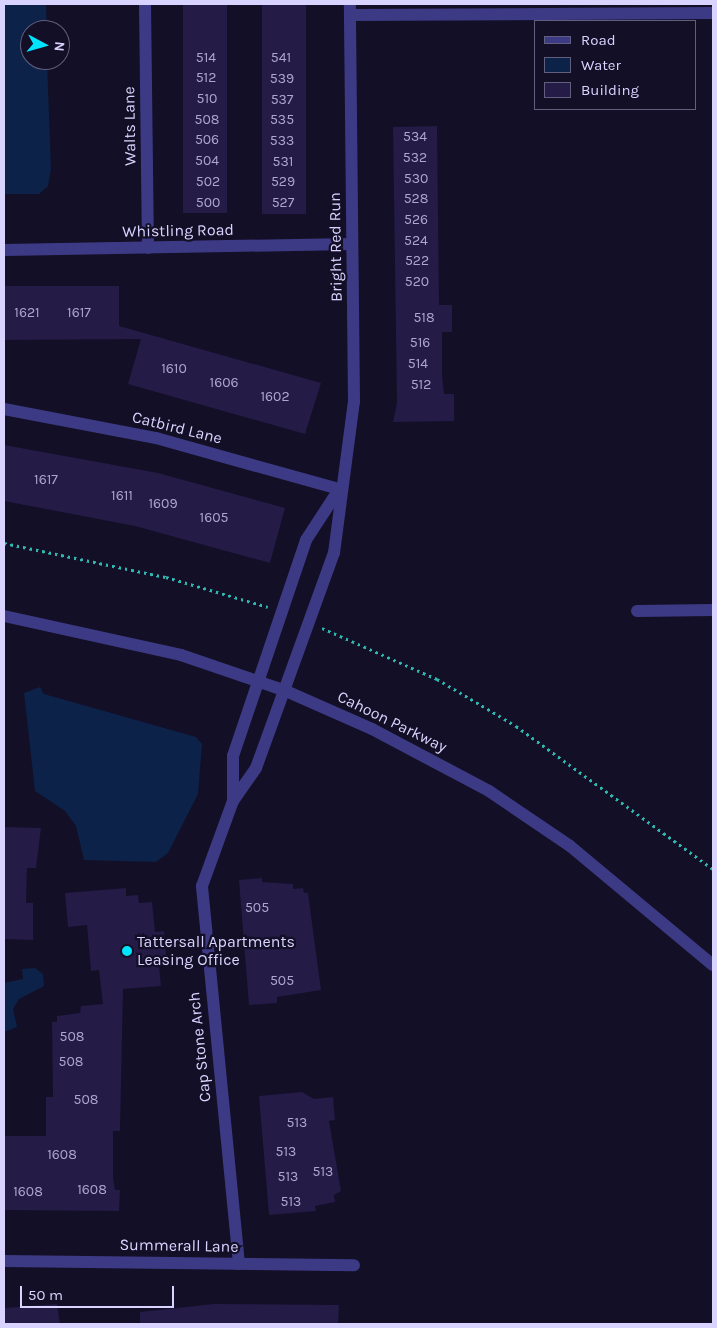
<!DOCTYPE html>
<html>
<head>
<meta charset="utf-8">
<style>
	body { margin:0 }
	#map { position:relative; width:717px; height:1328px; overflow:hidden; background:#130f26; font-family:Karla,sans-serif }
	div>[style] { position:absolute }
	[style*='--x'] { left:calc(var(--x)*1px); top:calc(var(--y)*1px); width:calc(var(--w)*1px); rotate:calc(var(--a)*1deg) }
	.water>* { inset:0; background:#0c2248 }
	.building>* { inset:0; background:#241b47; transform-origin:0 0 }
	.path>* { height:3px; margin-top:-1.5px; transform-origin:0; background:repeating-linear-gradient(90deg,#2fb8b0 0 2.5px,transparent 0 6.5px) }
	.minor>* { height:12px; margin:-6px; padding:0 6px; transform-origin:6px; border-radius:6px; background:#3d3a85 }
	.dots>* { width:14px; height:14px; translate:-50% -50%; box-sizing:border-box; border:2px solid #130f26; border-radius:50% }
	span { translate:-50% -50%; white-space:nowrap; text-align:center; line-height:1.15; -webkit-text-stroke:4.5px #130f26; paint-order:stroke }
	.number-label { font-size:14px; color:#aca6d1 }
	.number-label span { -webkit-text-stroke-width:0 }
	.street-label { font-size:16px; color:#d9d4ff }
	.poi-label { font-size:16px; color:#d9d4ff }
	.left { translate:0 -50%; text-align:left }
	.frame { position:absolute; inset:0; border:5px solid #d9d4ff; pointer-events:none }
	.legend { position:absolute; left:534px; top:20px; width:162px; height:90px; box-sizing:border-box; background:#130f26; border:1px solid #625e7d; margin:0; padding:6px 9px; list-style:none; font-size:15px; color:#d9d4ff }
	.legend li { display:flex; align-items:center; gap:10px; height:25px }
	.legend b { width:25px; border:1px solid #625e7d }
	.north { position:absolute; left:20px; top:20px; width:50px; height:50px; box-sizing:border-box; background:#130f26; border:1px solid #625e7d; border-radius:50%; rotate:96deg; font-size:14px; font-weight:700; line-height:20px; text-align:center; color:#d9d4ff }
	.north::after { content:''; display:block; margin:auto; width:18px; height:22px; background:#00e5ff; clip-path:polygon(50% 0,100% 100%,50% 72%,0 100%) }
	.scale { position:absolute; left:20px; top:1286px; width:154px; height:22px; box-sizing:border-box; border:2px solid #d9d4ff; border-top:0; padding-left:6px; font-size:15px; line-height:18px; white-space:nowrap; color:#d9d4ff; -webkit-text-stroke:4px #130f26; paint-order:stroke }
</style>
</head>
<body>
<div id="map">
	<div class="water">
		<i style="clip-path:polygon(4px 4px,46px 4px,47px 30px,30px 30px,30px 60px,47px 60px,51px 169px,48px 186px,39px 194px,4px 194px)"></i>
		<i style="clip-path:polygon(40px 687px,44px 694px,196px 737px,202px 744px,198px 794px,168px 853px,156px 862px,84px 860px,76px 826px,65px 811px,35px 791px,24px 693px)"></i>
		<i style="clip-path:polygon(35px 968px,43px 974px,44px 986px,19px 999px,13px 1009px,17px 1027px,4px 1032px,4px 983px,23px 979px,22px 969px)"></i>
	</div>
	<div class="building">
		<i style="left:183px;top:4px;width:44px;height:209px"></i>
		<i style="left:262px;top:4px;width:44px;height:210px"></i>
		<i style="clip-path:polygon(437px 126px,439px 305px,452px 305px,452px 332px,442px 332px,442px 375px,444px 394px,454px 394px,454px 421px,393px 422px,397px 403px,393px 127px)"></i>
		<i style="clip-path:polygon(4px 286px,119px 286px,119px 326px,321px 383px,305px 434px,128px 384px,141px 339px,4px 340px)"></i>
		<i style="clip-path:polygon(4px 445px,158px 473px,285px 508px,270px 563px,135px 526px,4px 501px)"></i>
		<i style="clip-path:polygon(4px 827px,41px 828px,36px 868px,27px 868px,26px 903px,33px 903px,33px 940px,4px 939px)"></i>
		<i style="clip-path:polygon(262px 878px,262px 882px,293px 884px,293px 889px,303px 888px,304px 893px,308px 893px,321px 990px,277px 997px,277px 1003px,249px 1005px,239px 880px)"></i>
		<i style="clip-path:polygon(126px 888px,126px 896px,138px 895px,139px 903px,152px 902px,155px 932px,164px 931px,167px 965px,159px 966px,161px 986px,123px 989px,120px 1131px,113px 1131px,113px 1178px,115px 1190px,120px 1190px,119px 1211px,4px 1210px,4px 1136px,46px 1136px,46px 1097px,53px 1097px,52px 1022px,57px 1022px,57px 1016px,80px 1013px,81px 1006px,103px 1004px,99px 970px,91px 971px,87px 925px,68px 927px,65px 893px)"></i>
		<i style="clip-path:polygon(302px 1092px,314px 1099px,333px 1097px,335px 1120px,329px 1121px,341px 1191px,334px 1195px,335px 1202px,315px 1206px,316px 1211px,269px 1215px,259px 1096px)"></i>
		<i style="clip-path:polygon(57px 1304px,60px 1324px,4px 1324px,4px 1308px)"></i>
		<i style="clip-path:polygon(214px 1304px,339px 1305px,338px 1324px,140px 1324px,140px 1312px)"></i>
	</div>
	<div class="path">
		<i style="--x:4;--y:543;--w:166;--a:11.9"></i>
		<i style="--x:166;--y:577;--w:106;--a:16.4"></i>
		<i style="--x:322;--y:628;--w:126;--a:23.9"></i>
		<i style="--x:437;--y:679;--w:92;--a:30.7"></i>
		<i style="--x:516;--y:726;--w:243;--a:36"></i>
	</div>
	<div class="minor">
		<i style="--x:145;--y:4;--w:244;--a:89.3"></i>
		<i style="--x:350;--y:15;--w:363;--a:-0.3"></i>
		<i style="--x:4;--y:250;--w:348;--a:-1"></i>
		<i style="--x:4;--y:409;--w:155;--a:10.8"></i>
		<i style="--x:156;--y:438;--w:190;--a:15.6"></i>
		<i style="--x:637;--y:611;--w:76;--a:-0.8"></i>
		<i style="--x:4;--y:616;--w:181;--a:12.4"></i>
		<i style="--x:181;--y:655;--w:111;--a:18.9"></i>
		<i style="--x:286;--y:691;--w:94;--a:23.8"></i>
		<i style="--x:372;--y:729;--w:132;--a:27.9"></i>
		<i style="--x:489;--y:791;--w:98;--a:34.2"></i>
		<i style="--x:570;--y:846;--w:186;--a:39.8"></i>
		<i style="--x:233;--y:801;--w:45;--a:-90"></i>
		<i style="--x:233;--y:756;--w:228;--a:-71.3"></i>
		<i style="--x:306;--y:540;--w:59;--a:-56.9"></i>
		<i style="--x:4;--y:1261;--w:350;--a:0.7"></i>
		<i style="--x:239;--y:1264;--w:380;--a:-95.6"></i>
		<i style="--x:202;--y:886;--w:90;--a:-70"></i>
		<i style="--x:233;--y:801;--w:40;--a:-55.1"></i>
		<i style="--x:256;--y:768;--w:229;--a:-70.1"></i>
		<i style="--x:334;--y:553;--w:152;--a:-82.5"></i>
		<i style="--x:354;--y:402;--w:398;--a:-90.6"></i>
	</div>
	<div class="dots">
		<i style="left:127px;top:951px;background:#00e5ff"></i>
	</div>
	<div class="number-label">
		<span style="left:206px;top:58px">514</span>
		<span style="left:281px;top:58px">541</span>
		<span style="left:206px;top:78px">512</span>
		<span style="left:282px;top:79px">539</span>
		<span style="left:207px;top:99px">510</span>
		<span style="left:282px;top:100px">537</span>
		<span style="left:207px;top:120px">508</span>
		<span style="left:282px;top:120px">535</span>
		<span style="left:415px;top:137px">534</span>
		<span style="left:207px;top:140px">506</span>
		<span style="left:282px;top:141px">533</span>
		<span style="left:415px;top:158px">532</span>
		<span style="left:207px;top:161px">504</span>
		<span style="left:283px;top:162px">531</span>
		<span style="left:416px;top:179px">530</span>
		<span style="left:208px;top:182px">502</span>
		<span style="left:283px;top:182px">529</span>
		<span style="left:416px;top:199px">528</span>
		<span style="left:208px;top:203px">500</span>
		<span style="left:283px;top:203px">527</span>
		<span style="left:416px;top:220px">526</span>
		<span style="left:416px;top:241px">524</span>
		<span style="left:417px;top:261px">522</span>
		<span style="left:417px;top:282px">520</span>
		<span style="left:27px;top:313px">1621</span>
		<span style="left:79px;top:313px">1617</span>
		<span style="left:424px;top:318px">518</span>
		<span style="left:420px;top:343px">516</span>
		<span style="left:418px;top:364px">514</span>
		<span style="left:174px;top:369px">1610</span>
		<span style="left:224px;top:383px">1606</span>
		<span style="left:421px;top:385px">512</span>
		<span style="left:275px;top:397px">1602</span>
		<span style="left:46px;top:480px">1617</span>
		<span style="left:122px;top:496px">1611</span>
		<span style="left:163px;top:504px">1609</span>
		<span style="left:214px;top:518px">1605</span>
		<span style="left:257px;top:908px">505</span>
		<span style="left:282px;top:981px">505</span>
		<span style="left:72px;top:1037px">508</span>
		<span style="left:71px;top:1062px">508</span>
		<span style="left:86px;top:1100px">508</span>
		<span style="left:297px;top:1123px">513</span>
		<span style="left:286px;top:1152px">513</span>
		<span style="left:62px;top:1155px">1608</span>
		<span style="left:323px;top:1172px">513</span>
		<span style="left:288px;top:1177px">513</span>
		<span style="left:92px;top:1190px">1608</span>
		<span style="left:28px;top:1192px">1608</span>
		<span style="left:291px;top:1202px">513</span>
	</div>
	<div class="street-label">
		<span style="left:130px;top:126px;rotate:-91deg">Walts Lane</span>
		<span style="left:178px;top:231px;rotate:-1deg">Whistling Road</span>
		<span style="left:336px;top:247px;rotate:-91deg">Bright Red Run</span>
		<span style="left:177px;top:428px;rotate:14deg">Catbird Lane</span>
		<span style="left:392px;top:722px;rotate:26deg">Cahoon Parkway</span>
		<span style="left:200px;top:1047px;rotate:-96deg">Cap Stone Arch</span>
		<span style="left:179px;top:1246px;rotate:1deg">Summerall Lane</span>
	</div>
	<div class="poi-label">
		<span class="left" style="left:137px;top:951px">Tattersall Apartments<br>Leasing Office</span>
	</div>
	<div class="frame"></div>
	<ul class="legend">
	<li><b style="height:6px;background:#3d3a85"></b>Road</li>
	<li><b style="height:14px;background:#0c2248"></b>Water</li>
	<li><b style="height:14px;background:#241b47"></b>Building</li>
	</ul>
	<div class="north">N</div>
	<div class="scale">50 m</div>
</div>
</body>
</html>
